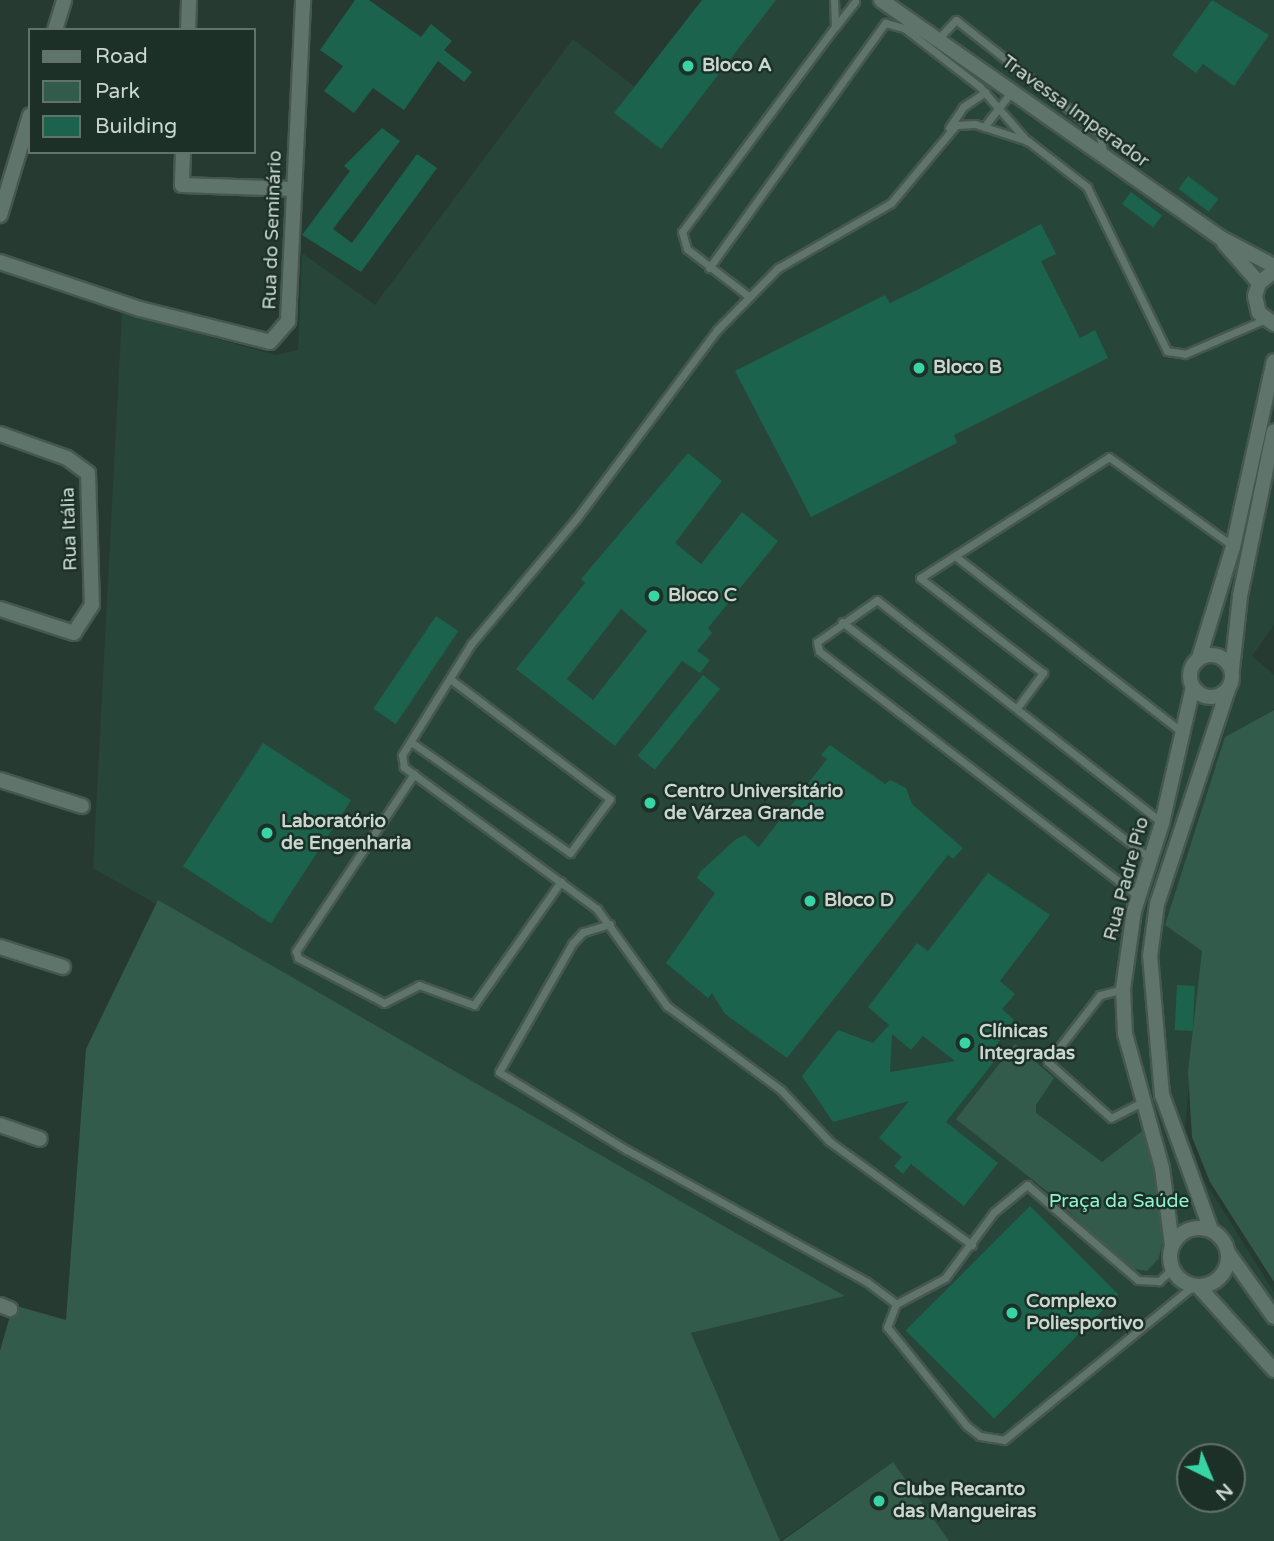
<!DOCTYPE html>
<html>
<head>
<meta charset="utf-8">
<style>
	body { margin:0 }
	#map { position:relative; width:1274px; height:1541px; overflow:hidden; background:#263a32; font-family:"Varela Round",sans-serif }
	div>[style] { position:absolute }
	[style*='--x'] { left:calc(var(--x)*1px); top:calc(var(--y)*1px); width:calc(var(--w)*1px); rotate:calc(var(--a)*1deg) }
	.built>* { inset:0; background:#28453a }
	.green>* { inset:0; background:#335b4c }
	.building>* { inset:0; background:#1b634c; transform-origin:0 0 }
	.roads { filter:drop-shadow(2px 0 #465751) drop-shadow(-2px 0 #465751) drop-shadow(0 2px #465751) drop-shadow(0 -2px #465751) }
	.lane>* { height:7px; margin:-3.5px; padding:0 3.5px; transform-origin:3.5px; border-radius:3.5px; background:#5f756c }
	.street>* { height:14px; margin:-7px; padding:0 7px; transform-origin:7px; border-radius:7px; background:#5f756c }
	.street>.ring { margin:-7px; padding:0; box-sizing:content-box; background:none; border:14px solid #5f756c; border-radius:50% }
	.dots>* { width:19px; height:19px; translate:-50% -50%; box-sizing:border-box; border:4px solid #1c3028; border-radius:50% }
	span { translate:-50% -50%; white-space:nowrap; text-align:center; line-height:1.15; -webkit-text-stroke:5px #1c3028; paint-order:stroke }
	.poi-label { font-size:19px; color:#cad6d0; font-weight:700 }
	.left { translate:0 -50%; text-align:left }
	.street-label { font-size:19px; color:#cad6d0 }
	.park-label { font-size:19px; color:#8ef3ce }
	.legend { position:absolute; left:28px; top:28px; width:228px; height:126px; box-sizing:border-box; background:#1c3028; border:2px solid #62726b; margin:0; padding:9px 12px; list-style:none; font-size:21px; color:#cad6d0 }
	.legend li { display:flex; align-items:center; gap:14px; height:35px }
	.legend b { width:35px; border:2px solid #62726b }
	.north { position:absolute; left:1176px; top:1443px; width:70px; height:70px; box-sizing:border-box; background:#1c3028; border:2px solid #62726b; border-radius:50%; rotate:137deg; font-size:19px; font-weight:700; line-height:28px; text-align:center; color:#cad6d0 }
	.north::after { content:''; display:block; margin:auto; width:24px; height:32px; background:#38d4a6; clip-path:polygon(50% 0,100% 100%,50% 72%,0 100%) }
</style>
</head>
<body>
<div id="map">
	<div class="built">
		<i style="clip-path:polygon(evenodd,702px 0,1274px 0,1274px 625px,1252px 656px,1274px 675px,1274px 709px,1225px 737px,1190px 938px,1202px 951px,1185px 1127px,1204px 1180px,1274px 1292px,1274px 1541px,949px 1541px,893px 1462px,780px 1541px,691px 1333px,844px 1296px,93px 868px,122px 312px,275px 355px,298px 350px,302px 253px,375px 305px,573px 39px,635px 87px,702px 0,1190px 1457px,1232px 1457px,1232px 1499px,1190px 1499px,1190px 1457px)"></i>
	</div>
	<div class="green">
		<i style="clip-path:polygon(1274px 710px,1274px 1282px,1210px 1182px,1192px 1137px,1188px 1072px,1202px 951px,1165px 925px,1225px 737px)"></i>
		<i style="clip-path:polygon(158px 900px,845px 1296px,691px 1333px,780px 1541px,0 1541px,0 1351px,13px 1305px,66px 1320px,86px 1049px)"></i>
		<i style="clip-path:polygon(1015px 1044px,1054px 1078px,1036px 1105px,1036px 1113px,1102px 1162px,1146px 1128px,1164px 1234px,1159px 1258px,1147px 1271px,1129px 1268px,1048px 1192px,956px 1119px)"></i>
		<i style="clip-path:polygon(893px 1462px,949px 1541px,782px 1541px)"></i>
	</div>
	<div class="building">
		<i style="clip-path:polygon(355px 0,369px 0,421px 37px,431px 24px,452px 41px,444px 50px,472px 72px,464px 82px,438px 61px,404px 110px,373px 88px,354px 113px,324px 91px,343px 66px,320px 50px)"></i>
		<i style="clip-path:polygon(702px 0,776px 0,661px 149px,614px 113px)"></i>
		<i style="clip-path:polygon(1212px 0,1269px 35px,1234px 86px,1203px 64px,1196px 73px,1172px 55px)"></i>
		<i style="clip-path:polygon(382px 128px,400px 141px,333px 229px,352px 243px,417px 154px,437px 168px,361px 272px,302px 235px,350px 171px,344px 166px)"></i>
		<i style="left:1188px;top:176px;width:38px;height:16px;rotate:37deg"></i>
		<i style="left:1131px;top:192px;width:39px;height:15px;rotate:37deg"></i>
		<i style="clip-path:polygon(1041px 224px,1056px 254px,1041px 261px,1080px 338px,1095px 330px,1108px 358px,954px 435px,957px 443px,811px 517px,735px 371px,885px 295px,890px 303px,921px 288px)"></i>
		<i style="clip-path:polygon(evenodd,688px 453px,722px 481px,675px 543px,701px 564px,742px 512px,778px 541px,708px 628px,712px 633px,697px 651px,710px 660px,700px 673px,682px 661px,615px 746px,516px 669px,585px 583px,581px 579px,688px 453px,621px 609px,647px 631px,593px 700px,567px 679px,621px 609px)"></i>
		<i style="left:436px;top:616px;width:27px;height:112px;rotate:34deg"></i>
		<i style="left:703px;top:675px;width:22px;height:104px;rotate:39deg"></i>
		<i style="left:263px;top:743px;width:105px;height:147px;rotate:33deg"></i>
		<i style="clip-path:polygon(830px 745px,885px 784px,890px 780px,906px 788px,912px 804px,963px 848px,953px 859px,948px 855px,787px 1058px,725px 1014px,712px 993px,708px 998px,666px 963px,715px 893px,697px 878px,701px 871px,736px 839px,745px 835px,759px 847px,827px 759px,821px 755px)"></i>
		<i style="clip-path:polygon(evenodd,988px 873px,1050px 915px,1000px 981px,1015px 994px,1002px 1009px,1014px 1020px,991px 1053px,997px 1058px,946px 1122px,998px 1163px,964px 1206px,911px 1164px,903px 1174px,894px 1166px,902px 1157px,879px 1138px,909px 1101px,833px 1122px,802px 1076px,838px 1030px,873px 1043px,889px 1025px,868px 1007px,917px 943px,928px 951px,988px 873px,892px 1034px,911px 1050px,923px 1036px,955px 1061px,890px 1072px,892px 1034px)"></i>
		<i style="left:1177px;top:985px;width:18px;height:45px;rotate:3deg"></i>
		<i style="left:1030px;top:1206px;width:125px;height:176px;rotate:45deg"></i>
	</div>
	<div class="roads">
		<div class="lane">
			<i style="--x:836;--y:26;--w:31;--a:-52"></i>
			<i style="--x:940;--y:37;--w:23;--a:-47"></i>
			<i style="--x:956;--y:20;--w:182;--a:38.3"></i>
			<i style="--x:1099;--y:133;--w:22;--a:77"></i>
			<i style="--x:984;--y:127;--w:46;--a:-52.1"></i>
			<i style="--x:949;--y:128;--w:25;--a:-56"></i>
			<i style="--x:963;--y:107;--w:27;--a:-34"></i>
			<i style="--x:709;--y:268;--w:302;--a:-54.3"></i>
			<i style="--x:885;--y:23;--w:20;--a:15"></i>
			<i style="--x:904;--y:28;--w:96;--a:37.8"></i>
			<i style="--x:980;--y:87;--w:72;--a:49"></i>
			<i style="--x:747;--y:295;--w:76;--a:-142.5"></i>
			<i style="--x:687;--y:249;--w:18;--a:-106"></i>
			<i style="--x:682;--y:232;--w:256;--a:-53.3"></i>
			<i style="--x:835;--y:27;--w:27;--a:-92"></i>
			<i style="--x:955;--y:556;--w:289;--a:37.8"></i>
			<i style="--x:842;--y:622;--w:388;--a:37.5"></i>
			<i style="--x:1017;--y:708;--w:44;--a:-53.4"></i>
			<i style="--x:1043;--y:673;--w:155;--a:-142.3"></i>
			<i style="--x:920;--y:578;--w:224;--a:-32.6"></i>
			<i style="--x:1109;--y:457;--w:153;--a:35.7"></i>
			<i style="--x:411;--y:742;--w:194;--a:34.9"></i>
			<i style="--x:570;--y:853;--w:67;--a:-53.5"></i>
			<i style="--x:610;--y:799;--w:200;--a:-143.1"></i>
			<i style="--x:414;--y:774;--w:213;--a:123.7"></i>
			<i style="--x:296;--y:951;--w:7;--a:74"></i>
			<i style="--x:298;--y:958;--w:97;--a:27.6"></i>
			<i style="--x:384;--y:1003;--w:39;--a:-27"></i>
			<i style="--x:419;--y:985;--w:59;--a:20"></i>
			<i style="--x:474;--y:1005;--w:151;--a:-54.9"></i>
			<i style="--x:1138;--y:896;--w:402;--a:-142.5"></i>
			<i style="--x:819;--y:651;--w:9;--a:-103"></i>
			<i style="--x:817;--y:642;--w:73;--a:-35"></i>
			<i style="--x:877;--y:600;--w:362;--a:38"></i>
			<i style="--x:610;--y:924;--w:28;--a:163"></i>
			<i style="--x:583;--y:932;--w:16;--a:133"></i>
			<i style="--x:572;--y:944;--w:147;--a:119.7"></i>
			<i style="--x:499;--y:1072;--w:150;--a:31.4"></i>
			<i style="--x:627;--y:1150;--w:274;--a:28.8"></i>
			<i style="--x:867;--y:1282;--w:36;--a:37"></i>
			<i style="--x:1123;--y:989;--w:24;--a:165"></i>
			<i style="--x:1100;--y:995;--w:85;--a:127.8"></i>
			<i style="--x:1048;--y:1062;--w:84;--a:41.6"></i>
			<i style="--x:1111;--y:1118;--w:36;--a:-27"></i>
			<i style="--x:972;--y:1245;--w:177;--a:-144"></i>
			<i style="--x:829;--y:1141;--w:70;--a:-133.3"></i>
			<i style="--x:781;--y:1090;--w:142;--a:-143.6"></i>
			<i style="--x:667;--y:1006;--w:120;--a:-125.8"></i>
			<i style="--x:597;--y:909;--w:240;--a:-143.7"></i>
			<i style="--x:404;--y:767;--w:12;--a:-99"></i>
			<i style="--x:402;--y:755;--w:131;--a:-58.1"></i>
			<i style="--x:471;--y:644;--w:163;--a:-50"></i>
			<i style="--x:576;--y:519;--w:236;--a:-53.3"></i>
			<i style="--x:717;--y:330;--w:87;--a:-45.5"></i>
			<i style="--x:778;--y:268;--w:130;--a:-29.9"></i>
			<i style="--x:891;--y:203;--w:102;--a:-50.2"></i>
			<i style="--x:956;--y:125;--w:19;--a:-3"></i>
			<i style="--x:975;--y:124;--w:56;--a:17.8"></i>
			<i style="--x:1028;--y:141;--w:75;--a:37.9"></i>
			<i style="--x:1087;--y:187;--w:182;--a:64"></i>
			<i style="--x:1167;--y:351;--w:18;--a:9"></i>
			<i style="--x:1185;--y:354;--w:88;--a:-23.4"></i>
			<i style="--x:1172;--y:1269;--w:18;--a:137"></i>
			<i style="--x:1159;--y:1281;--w:21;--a:-177"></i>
			<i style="--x:1138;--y:1280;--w:146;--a:-139.4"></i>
			<i style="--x:1027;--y:1185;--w:43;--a:140.7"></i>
			<i style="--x:994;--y:1212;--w:82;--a:126.6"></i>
			<i style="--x:945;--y:1278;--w:55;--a:152"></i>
			<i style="--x:896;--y:1304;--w:25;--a:111"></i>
			<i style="--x:887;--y:1327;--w:127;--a:51.1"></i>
			<i style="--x:967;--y:1426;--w:16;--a:38"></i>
			<i style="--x:980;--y:1436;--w:24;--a:9"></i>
			<i style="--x:1004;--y:1440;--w:244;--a:-39.2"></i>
		</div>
		<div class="street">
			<i style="--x:881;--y:0;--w:413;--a:35"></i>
			<i style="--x:1219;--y:237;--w:62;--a:27.8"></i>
			<i style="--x:55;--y:30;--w:31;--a:-73"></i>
			<i style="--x:188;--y:30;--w:30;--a:-88"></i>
			<i style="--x:183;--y:152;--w:33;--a:92"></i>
			<i style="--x:182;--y:185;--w:112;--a:2"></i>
			<i style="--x:0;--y:215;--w:104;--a:-73.3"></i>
			<i style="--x:1224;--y:243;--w:53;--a:48.8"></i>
			<i style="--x:0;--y:262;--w:148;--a:18.6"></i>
			<i style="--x:140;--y:309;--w:134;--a:14.2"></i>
			<i style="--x:270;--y:342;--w:28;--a:-49"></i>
			<i style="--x:288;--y:321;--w:321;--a:-87.3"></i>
			<i style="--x:1274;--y:271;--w:19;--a:141"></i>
			<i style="--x:1259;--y:283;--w:14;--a:107"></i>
			<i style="--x:1255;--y:296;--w:17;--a:77"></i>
			<i style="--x:1259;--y:313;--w:19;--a:36"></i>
			<i style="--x:0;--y:434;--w:71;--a:19.7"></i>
			<i style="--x:67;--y:458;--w:26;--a:36"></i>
			<i style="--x:88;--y:473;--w:132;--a:88.3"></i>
			<i style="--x:92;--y:605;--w:33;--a:123"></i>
			<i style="--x:74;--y:633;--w:78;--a:-162"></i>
			<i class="ring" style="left:1190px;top:655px;width:28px;height:28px"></i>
			<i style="--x:1199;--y:658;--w:116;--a:-73"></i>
			<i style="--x:1233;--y:547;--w:190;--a:-77.6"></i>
			<i style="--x:1232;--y:669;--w:73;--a:-83.7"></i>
			<i style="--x:1240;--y:596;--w:168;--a:-78.4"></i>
			<i style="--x:0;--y:780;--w:86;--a:17.6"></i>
			<i style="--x:0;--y:947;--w:66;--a:17.6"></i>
			<i style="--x:0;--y:1125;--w:42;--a:19.3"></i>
			<i class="ring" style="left:1170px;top:1228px;width:44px;height:44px"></i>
			<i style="--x:1211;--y:1230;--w:144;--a:-109.9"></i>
			<i style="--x:1162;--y:1095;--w:140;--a:-94.9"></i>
			<i style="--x:1150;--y:956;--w:52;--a:-82.3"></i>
			<i style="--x:1157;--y:904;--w:226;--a:-71.7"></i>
			<i style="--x:1172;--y:1245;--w:78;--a:-97.4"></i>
			<i style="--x:1162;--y:1168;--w:139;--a:-105.4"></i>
			<i style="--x:1125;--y:1034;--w:45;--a:-92.5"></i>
			<i style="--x:1123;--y:989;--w:79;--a:-82"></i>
			<i style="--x:1134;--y:911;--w:92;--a:-72.3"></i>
			<i style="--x:1162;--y:823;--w:139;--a:-77.2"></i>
			<i style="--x:1229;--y:1254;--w:77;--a:54.5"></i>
			<i style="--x:1199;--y:1287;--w:112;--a:47.9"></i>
			<i style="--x:0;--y:1305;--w:11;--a:22"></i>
		</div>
	</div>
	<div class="dots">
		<i style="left:688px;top:66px;background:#38d4a6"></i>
		<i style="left:919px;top:368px;background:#38d4a6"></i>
		<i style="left:654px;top:596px;background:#38d4a6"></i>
		<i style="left:650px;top:803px;background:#38d4a6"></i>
		<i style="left:267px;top:833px;background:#38d4a6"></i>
		<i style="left:810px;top:901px;background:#38d4a6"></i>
		<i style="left:965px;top:1043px;background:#38d4a6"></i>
		<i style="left:1012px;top:1313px;background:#38d4a6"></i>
		<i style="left:879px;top:1501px;background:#38d4a6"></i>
	</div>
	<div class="poi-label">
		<span class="left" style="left:702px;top:66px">Bloco A</span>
		<span class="left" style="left:933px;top:368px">Bloco B</span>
		<span class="left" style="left:668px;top:596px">Bloco C</span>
		<span class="left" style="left:664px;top:803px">Centro Universitário<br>de Várzea Grande</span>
		<span class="left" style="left:281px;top:833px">Laboratório<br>de Engenharia</span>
		<span class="left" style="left:824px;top:901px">Bloco D</span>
		<span class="left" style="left:979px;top:1043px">Clínicas<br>Integradas</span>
		<span class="left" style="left:1026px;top:1313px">Complexo<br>Poliesportivo</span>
		<span class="left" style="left:893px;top:1501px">Clube Recanto<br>das Mangueiras</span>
	</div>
	<div class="street-label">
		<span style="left:1075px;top:112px;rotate:36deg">Travessa Imperador</span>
		<span style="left:273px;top:230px;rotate:-88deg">Rua do Seminário</span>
		<span style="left:70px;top:529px;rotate:-92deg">Rua Itália</span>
		<span style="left:1127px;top:879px;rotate:-75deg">Rua Padre Pio</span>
	</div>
	<div class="park-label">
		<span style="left:1119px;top:1202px">Praça da Saúde</span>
	</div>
	<ul class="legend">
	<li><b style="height:9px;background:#5f756c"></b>Road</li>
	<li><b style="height:19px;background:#335b4c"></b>Park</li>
	<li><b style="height:19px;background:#1b634c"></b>Building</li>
	</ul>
	<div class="north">N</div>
</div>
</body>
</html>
